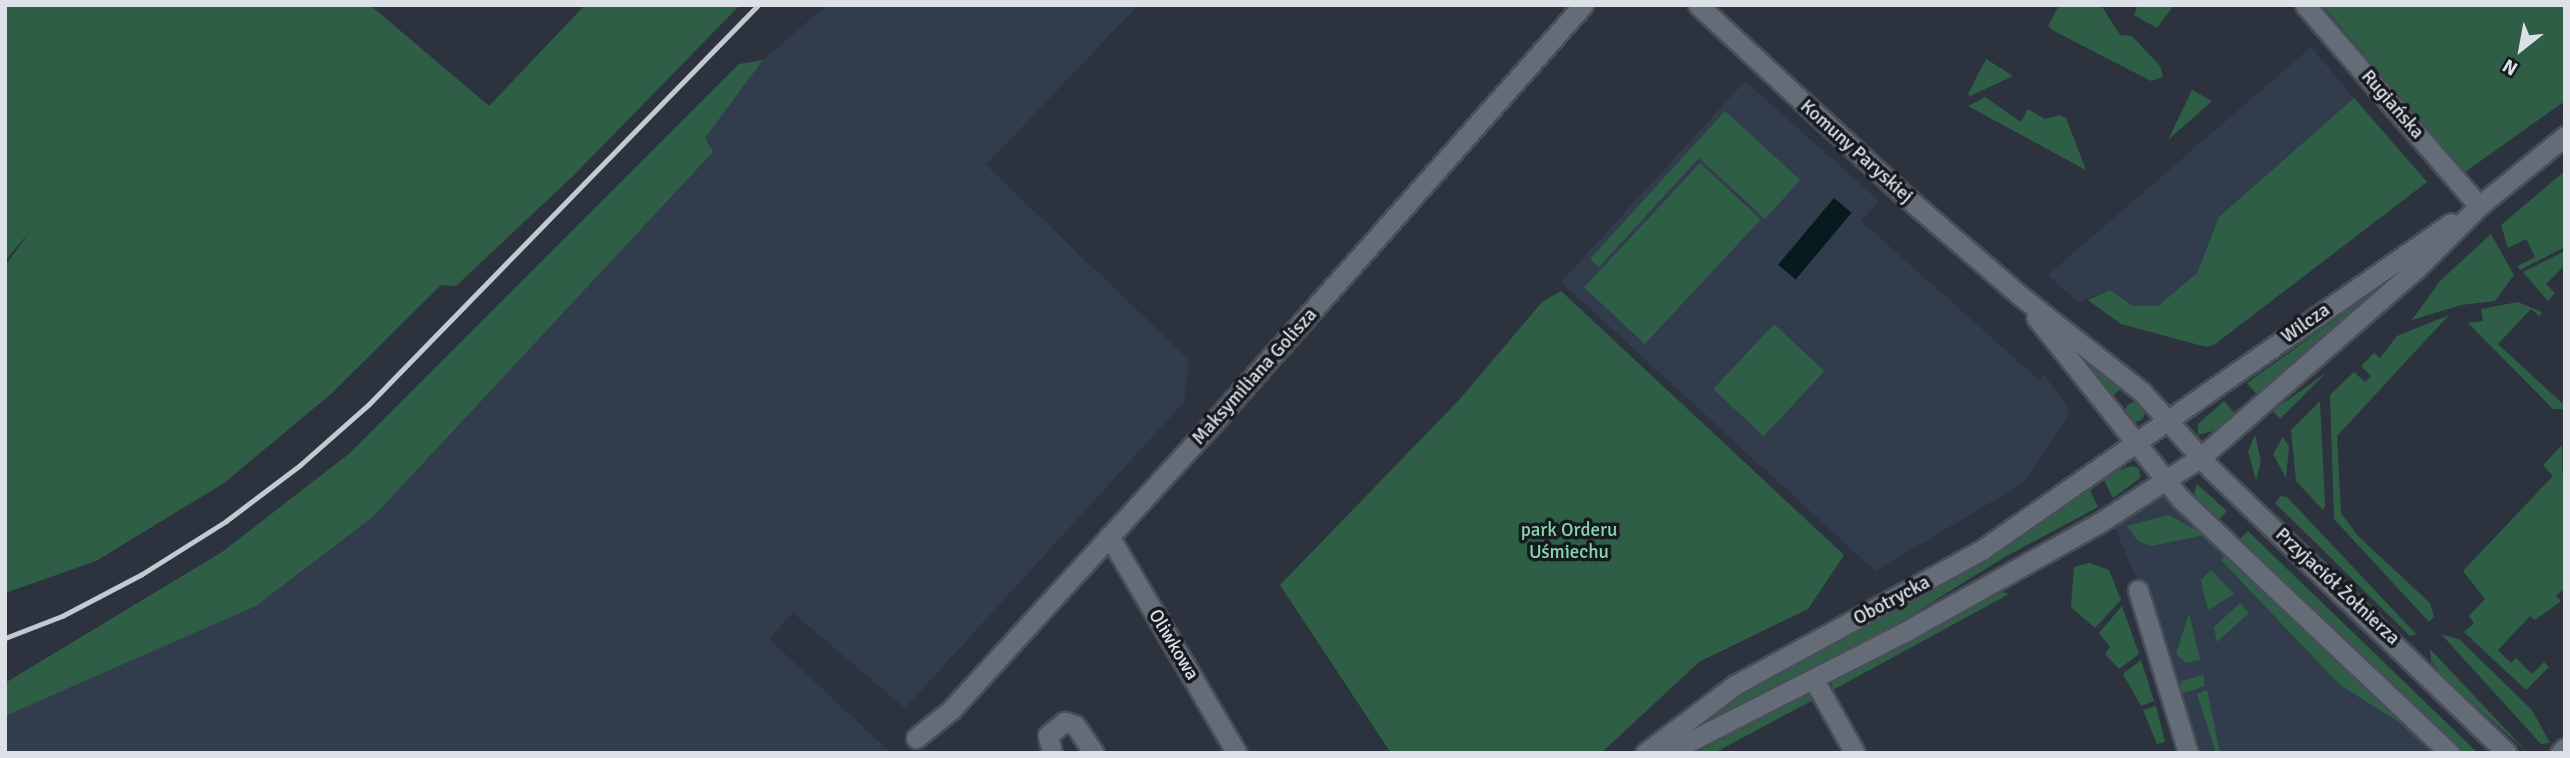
<!DOCTYPE html>
<html>
<head>
<meta charset="utf-8">
<style>
	body { margin:0 }
	#map { position:relative; width:2570px; height:758px; overflow:hidden; background:#2c333e; font-family:Signika,sans-serif }
	div>[style] { position:absolute }
	[style*='--x'] { left:calc(var(--x)*1px); top:calc(var(--y)*1px); width:calc(var(--w)*1px); rotate:calc(var(--a)*1deg) }
	.built>* { inset:0; background:#313c4c }
	.green>* { inset:0; background:#2e5f46; transform-origin:0 0 }
	.round { border-radius:50% }
	.water>* { inset:0; background:#071b1f; transform-origin:0 0 }
	.roads { filter:drop-shadow(2px 0 #484e57) drop-shadow(-2px 0 #484e57) drop-shadow(0 2px #484e57) drop-shadow(0 -2px #484e57) }
	.minor>* { height:19px; margin:-9.5px; padding:0 9.5px; transform-origin:9.5px; border-radius:9.5px; background:#646c78 }
	.tertiary>* { height:19px; margin:-9.5px; padding:0 9.5px; transform-origin:9.5px; border-radius:9.5px; background:#646c78 }
	.rail>* { height:5px; margin:-2.5px; padding:0 2.5px; transform-origin:2.5px; border-radius:2.5px; background:#c3c9d0 }
	span { translate:-50% -50%; white-space:nowrap; text-align:center; line-height:1.15; -webkit-text-stroke:7px #171b1f; paint-order:stroke }
	.street-label { font-size:19px; color:#dce1e8 }
	.park-label { font-size:19px; color:#87d6ac }
	.frame { position:absolute; inset:0; border:7px solid #dce1e8; pointer-events:none }
	.north { position:absolute; left:2486px; top:14px; width:70px; height:70px; -webkit-text-stroke:5px #171b1f; paint-order:stroke; rotate:211deg; font-size:19px; font-weight:700; line-height:28px; text-align:center; color:#dce1e8 }
	.north::after { content:''; display:block; margin:auto; width:24px; height:32px; background:#dce1e8; clip-path:polygon(50% 0,100% 100%,50% 72%,0 100%) }
</style>
</head>
<body>
<div id="map">
	<div class="built">
		<i style="clip-path:polygon(827px 5px,1138px 5px,986px 165px,1189px 360px,1184px 402px,905px 708px,793px 613px,769px 639px,891px 753px,5px 753px,5px 716px,256px 606px,374px 516px,713px 152px,704px 139px,763px 60px)"></i>
		<i style="clip-path:polygon(2311px 47px,2354px 98px,2220px 217px,2197px 273px,2158px 306px,2133px 306px,2110px 290px,2078px 302px,2048px 275px)"></i>
		<i style="clip-path:polygon(1745px 81px,1879px 201px,1861px 221px,2039px 380px,2044px 375px,2068px 407px,2069px 415px,2022px 484px,1875px 571px,1561px 282px)"></i>
		<i style="clip-path:polygon(2164px 488px,2440px 753px,2194px 753px,2150px 610px,2112px 522px)"></i>
	</div>
	<div class="green">
		<i style="clip-path:polygon(5px 5px,370px 5px,489px 106px,585px 5px,740px 5px,574px 175px,456px 286px,441px 285px,332px 393px,224px 483px,96px 561px,5px 593px,5px 266px,31px 230px,5px 261px)"></i>
		<i style="clip-path:polygon(2059px 5px,2101px 5px,2120px 35px,2132px 36px,2160px 66px,2163px 77px,2151px 81px,2054px 31px,2048px 26px)"></i>
		<i style="clip-path:polygon(2138px 5px,2174px 5px,2157px 28px,2134px 15px)"></i>
		<i style="clip-path:polygon(2322px 5px,2565px 5px,2565px 101px,2465px 172px)"></i>
		<i style="clip-path:polygon(1986px 59px,2013px 76px,1970px 96px,1968px 94px)"></i>
		<i style="clip-path:polygon(763px 60px,705px 138px,713px 152px,374px 516px,256px 606px,5px 716px,5px 683px,222px 552px,350px 453px,739px 64px)"></i>
		<i style="clip-path:polygon(2192px 90px,2212px 101px,2168px 140px)"></i>
		<i style="clip-path:polygon(1985px 97px,2021px 122px,2028px 109px,2045px 119px,2059px 115px,2066px 118px,2086px 170px,1968px 106px)"></i>
		<i style="clip-path:polygon(2354px 98px,2427px 182px,2214px 345px,2206px 347px,2121px 324px,2088px 300px,2110px 290px,2133px 306px,2158px 306px,2197px 273px,2219px 217px)"></i>
		<i style="clip-path:polygon(1725px 111px,1800px 180px,1765px 219px,1699px 158px,1599px 267px,1590px 259px)"></i>
		<i style="left:1700px;top:163px;width:83px;height:170px;rotate:43deg"></i>
		<i style="clip-path:polygon(2565px 171px,2565px 247px,2520px 270px,2518px 266px,2535px 257px,2526px 239px,2508px 248px,2501px 225px)"></i>
		<i style="clip-path:polygon(2472px 206px,2476px 210px,2345px 318px,2259px 397px,2247px 383px,2351px 308px)"></i>
		<i style="clip-path:polygon(2491px 234px,2514px 275px,2495px 301px,2461px 305px,2412px 320px,2440px 281px)"></i>
		<i style="clip-path:polygon(2565px 251px,2565px 265px,2546px 284px,2555px 293px,2548px 301px,2523px 272px)"></i>
		<i style="clip-path:polygon(1561px 291px,1844px 555px,1808px 609px,1699px 662px,1601px 753px,1391px 753px,1280px 585px,1460px 399px,1542px 302px)"></i>
		<i style="clip-path:polygon(2518px 302px,2542px 312px,2539px 316px,2531px 309px,2498px 344px,2565px 406px,2563px 409px,2553px 409px,2468px 323px,2483px 321px,2481px 309px)"></i>
		<i style="clip-path:polygon(2449px 315px,2337px 436px,2341px 513px,2358px 536px,2430px 603px,2434px 617px,2429px 622px,2334px 519px,2330px 395px,2354px 372px,2365px 382px,2371px 376px,2361px 366px,2374px 353px,2380px 358px,2397px 336px)"></i>
		<i style="left:1774px;top:324px;width:69px;height:89px;rotate:43deg"></i>
		<i style="clip-path:polygon(2071px 347px,2122px 388px,2111px 397px)"></i>
		<i style="clip-path:polygon(2327px 372px,2280px 419px,2273px 411px,2282px 404px)"></i>
		<i style="clip-path:polygon(2224px 401px,2238px 417px,2220px 429px,2198px 435px,2198px 424px)"></i>
		<i style="clip-path:polygon(2320px 401px,2325px 506px,2323px 510px,2296px 481px,2291px 430px)"></i>
		<i class="round" style="left:2125px;top:402px;width:20px;height:20px"></i>
		<i style="clip-path:polygon(2255px 435px,2261px 461px,2256px 480px,2248px 452px)"></i>
		<i style="clip-path:polygon(2283px 437px,2289px 447px,2286px 478px,2273px 454px)"></i>
		<i style="clip-path:polygon(2562px 445px,2565px 588px,2556px 596px,2561px 601px,2535px 620px,2530px 616px,2498px 650px,2511px 663px,2516px 658px,2532px 674px,2544px 662px,2549px 667px,2526px 690px,2464px 632px,2474px 623px,2469px 616px,2485px 599px,2463px 571px,2553px 476px,2543px 465px)"></i>
		<i style="clip-path:polygon(2131px 466px,2139px 468px,2140px 478px,2113px 498px,2102px 476px)"></i>
		<i style="clip-path:polygon(2197px 484px,2227px 511px,2218px 521px,2200px 503px,2194px 492px)"></i>
		<i style="clip-path:polygon(2088px 486px,2098px 507px,2003px 558px,1894px 626px,1689px 733px,1753px 686px,2001px 550px)"></i>
		<i style="clip-path:polygon(2281px 496px,2287px 497px,2416px 634px,2410px 636px,2275px 503px)"></i>
		<i style="clip-path:polygon(2169px 515px,2205px 535px,2151px 546px,2138px 541px,2127px 526px)"></i>
		<i style="left:2248px;top:531px;width:322px;height:13px;rotate:44deg"></i>
		<i style="clip-path:polygon(2226px 555px,2402px 724px,2340px 685px,2221px 560px)"></i>
		<i style="clip-path:polygon(2089px 563px,2109px 570px,2121px 600px,2095px 628px,2071px 607px,2074px 567px)"></i>
		<i style="clip-path:polygon(2211px 570px,2234px 594px,2208px 610px,2201px 580px)"></i>
		<i style="clip-path:polygon(2002px 592px,2009px 594px,1831px 691px,1833px 681px)"></i>
		<i style="clip-path:polygon(2240px 603px,2249px 613px,2217px 642px,2214px 627px)"></i>
		<i style="clip-path:polygon(2122px 606px,2139px 654px,2119px 669px,2105px 654px,2110px 647px,2099px 633px)"></i>
		<i style="clip-path:polygon(2189px 613px,2200px 660px,2186px 663px,2176px 654px)"></i>
		<i style="clip-path:polygon(2441px 634px,2460px 640px,2532px 710px,2550px 743px,2541px 744px)"></i>
		<i style="clip-path:polygon(2430px 649px,2528px 753px,2445px 678px,2431px 661px)"></i>
		<i style="clip-path:polygon(2141px 660px,2154px 701px,2141px 706px,2123px 674px)"></i>
		<i style="clip-path:polygon(2203px 675px,2205px 686px,2177px 695px,2182px 681px)"></i>
		<i style="clip-path:polygon(2207px 690px,2220px 753px,2216px 753px,2197px 694px)"></i>
		<i style="clip-path:polygon(1808px 694px,1815px 699px,1714px 753px,1696px 753px)"></i>
		<i style="clip-path:polygon(2156px 706px,2165px 742px,2157px 744px,2143px 710px)"></i>
	</div>
	<div class="water">
		<i style="left:1834px;top:198px;width:23px;height:87px;rotate:40deg"></i>
	</div>
	<div class="roads">
		<div class="minor">
			<i style="--x:2305;--y:5;--w:266;--a:49.1"></i>
			<i style="--x:1109;--y:536;--w:252;--a:59.5"></i>
			<i style="--x:2138;--y:590;--w:170;--a:72.9"></i>
			<i style="--x:1814;--y:680;--w:84;--a:60.7"></i>
			<i style="--x:916;--y:738;--w:45;--a:-38.7"></i>
			<i style="--x:951;--y:710;--w:398;--a:-47.6"></i>
			<i style="--x:1219;--y:416;--w:549;--a:-48.47"></i>
			<i style="--x:1052;--y:753;--w:18;--a:-103"></i>
			<i style="--x:1048;--y:735;--w:21;--a:-39"></i>
			<i style="--x:1064;--y:722;--w:11;--a:15"></i>
			<i style="--x:1075;--y:725;--w:34;--a:56"></i>
			<i style="--x:2560;--y:753;--w:7;--a:-45"></i>
		</div>
		<div class="tertiary">
			<i style="--x:1698;--y:5;--w:282;--a:42.7"></i>
			<i style="--x:1905;--y:196;--w:150;--a:40.9"></i>
			<i style="--x:2018;--y:294;--w:158;--a:38.3"></i>
			<i style="--x:2142;--y:392;--w:106;--a:48.1"></i>
			<i style="--x:2213;--y:471;--w:407;--a:43.8"></i>
			<i style="--x:2036;--y:317;--w:233;--a:51.5"></i>
			<i style="--x:2181;--y:499;--w:370;--a:43.4"></i>
			<i style="--x:1645;--y:753;--w:113;--a:-37.1"></i>
			<i style="--x:1735;--y:685;--w:283;--a:-28.7"></i>
			<i style="--x:1983;--y:549;--w:570;--a:-34.86"></i>
			<i style="--x:1667;--y:753;--w:263;--a:-27"></i>
			<i style="--x:1901;--y:634;--w:227;--a:-29.3"></i>
			<i style="--x:2099;--y:523;--w:120;--a:-32.8"></i>
			<i style="--x:2200;--y:458;--w:287;--a:-41.2"></i>
			<i style="--x:2416;--y:269;--w:89;--a:-45"></i>
			<i style="--x:2479;--y:206;--w:111;--a:-39.1"></i>
		</div>
	</div>
	<div class="rail">
		<i style="--x:5;--y:638;--w:61;--a:-21.1"></i>
		<i style="--x:62;--y:616;--w:90;--a:-27.7"></i>
		<i style="--x:142;--y:574;--w:99;--a:-32.2"></i>
		<i style="--x:226;--y:521;--w:93;--a:-37.1"></i>
		<i style="--x:300;--y:465;--w:92;--a:-41.5"></i>
		<i style="--x:369;--y:404;--w:557;--a:-45.73"></i>
	</div>
	<div class="street-label">
		<span style="left:2392px;top:105px;rotate:49deg">Rugiańska</span>
		<span style="left:1856px;top:152px;rotate:42deg">Komuny Paryskiej</span>
		<span style="left:2306px;top:324px;rotate:-35deg">Wilcza</span>
		<span style="left:1255px;top:377px;rotate:-48deg">Maksymiliana Golisza</span>
		<span style="left:2337px;top:587px;rotate:43deg">Przyjaciół Żołnierza</span>
		<span style="left:1892px;top:601px;rotate:-28deg">Obotrycka</span>
		<span style="left:1173px;top:645px;rotate:59deg">Oliwkowa</span>
	</div>
	<div class="park-label">
		<span style="left:1569px;top:542px">park Orderu<br>Uśmiechu</span>
	</div>
	<div class="frame"></div>
	<div class="north">N</div>
</div>
</body>
</html>
